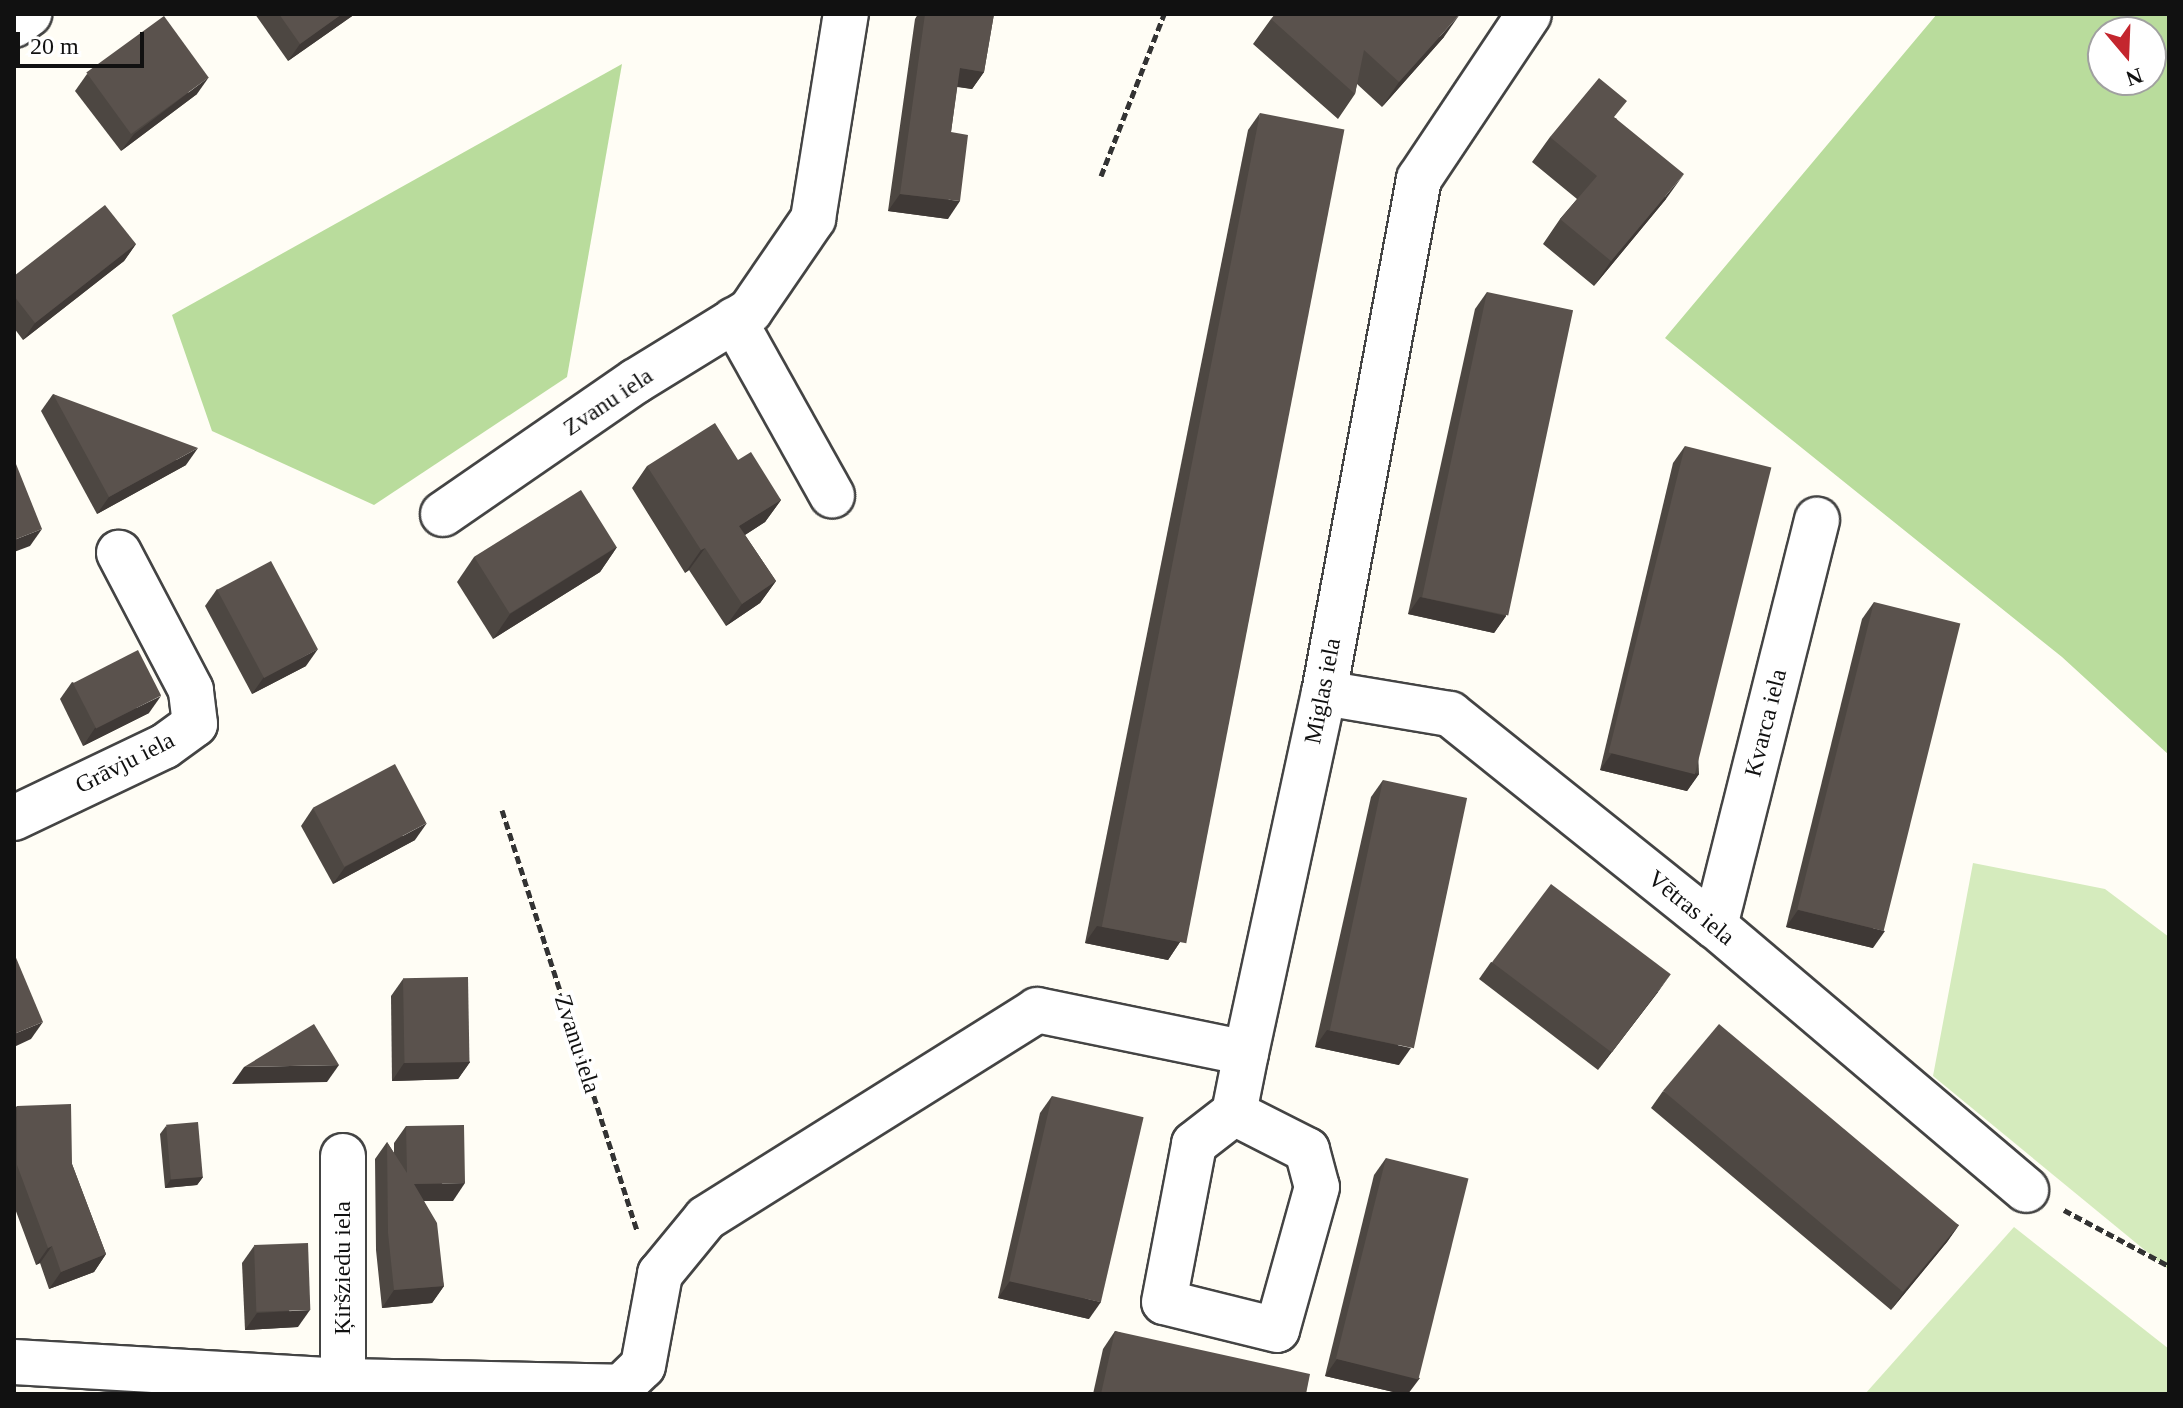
<!DOCTYPE html>
<html>
<head>
<meta charset="utf-8">
<style>
	body { margin:0 }
	#map { position:relative; width:2183px; height:1408px; overflow:hidden; background:#fffdf5; font-family:"Times New Roman",serif }
	div>[style] { position:absolute }
	[style*='--x'] { left:calc(var(--x)*1px); top:calc(var(--y)*1px); width:calc(var(--w)*1px); rotate:calc(var(--a)*1deg) }
	.green>* { inset:0; background:#d5ebbd }
	.forest>* { inset:0; background:#b9dc9c }
	.path>* { height:5px; margin-top:-2.5px; transform-origin:0; background:repeating-linear-gradient(90deg,#333 0 8px,transparent 0 12px) }
	.roads { filter:drop-shadow(2px 0 #444) drop-shadow(-2px 0 #444) drop-shadow(0 2px #444) drop-shadow(0 -2px #444) }
	.minor>* { height:44px; margin:-22px; padding:0 22px; transform-origin:22px; border-radius:22px; background:#fff }
	.wall>* { inset:0; background:#4d4742 }
	.shaded-wall>* { inset:0; background:#3f3936 }
	.building>* { inset:0; background:#5a524d; transform-origin:0 0 }
	span { translate:-50% -50%; white-space:nowrap; text-align:center; line-height:1.15; -webkit-text-stroke:8px #fff; paint-order:stroke }
	.street-label { font-size:24px; color:#111 }
	.frame { position:absolute; inset:0; border:16px solid #111; pointer-events:none }
	.north { position:absolute; left:2087px; top:16px; width:80px; height:80px; box-sizing:border-box; background:#fff; border:2px solid #a0a0a0; border-radius:50%; rotate:161deg; font-size:22px; font-weight:700; line-height:32px; text-align:center; color:#111 }
	.north::after { content:''; display:block; margin:auto; width:28px; height:36px; background:#c4262e; clip-path:polygon(50% 0,100% 100%,50% 72%,0 100%) }
	.scale { position:absolute; left:16px; top:32px; width:128px; height:36px; box-sizing:border-box; border:4px solid #111; border-top:0; padding-left:10px; font-size:24px; line-height:28px; white-space:nowrap; color:#111; -webkit-text-stroke:6px #fff; paint-order:stroke }
</style>
</head>
<body>
<div id="map">
	<div class="green">
		<i style="clip-path:polygon(1973px 863px,2105px 889px,2169px 937px,2169px 1270px,1933px 1076px)"></i>
		<i style="clip-path:polygon(2014px 1227px,2169px 1349px,2169px 1394px,1865px 1394px)"></i>
	</div>
	<div class="forest">
		<i style="clip-path:polygon(evenodd,1937px 14px,2169px 14px,2169px 755px,2062px 657px,1665px 338px,1937px 14px,2103px 32px,2151px 32px,2151px 80px,2103px 80px,2103px 32px)"></i>
		<i style="clip-path:polygon(622px 64px,567px 377px,374px 505px,212px 431px,172px 315px)"></i>
	</div>
	<div class="path">
		<i style="--x:1101;--y:176;--w:174;--a:-68.7"></i>
		<i style="--x:502;--y:810;--w:442;--a:72.2"></i>
		<i style="--x:2064;--y:1210;--w:119;--a:28.1"></i>
	</div>
	<div class="roads">
		<div class="minor">
			<i style="--x:14;--y:25;--w:19;--a:-36"></i>
			<i style="--x:734;--y:320;--w:201;--a:60.8"></i>
			<i style="--x:443;--y:514;--w:234;--a:-34.6"></i>
			<i style="--x:636;--y:381;--w:134;--a:-31.6"></i>
			<i style="--x:750;--y:311;--w:112;--a:-55.6"></i>
			<i style="--x:813;--y:219;--w:208;--a:-80.9"></i>
			<i style="--x:1324;--y:693;--w:128;--a:9.5"></i>
			<i style="--x:1450;--y:714;--w:339;--a:38.7"></i>
			<i style="--x:1715;--y:926;--w:408;--a:40.3"></i>
			<i style="--x:14;--y:818;--w:167;--a:-25.5"></i>
			<i style="--x:165;--y:746;--w:37;--a:-36"></i>
			<i style="--x:195;--y:724;--w:34;--a:-97"></i>
			<i style="--x:191;--y:690;--w:155;--a:-117.7"></i>
			<i style="--x:1715;--y:926;--w:419;--a:-75.9"></i>
			<i style="--x:1234;--y:1113;--w:82;--a:26.9"></i>
			<i style="--x:1307;--y:1150;--w:38;--a:75"></i>
			<i style="--x:1317;--y:1187;--w:148;--a:105.6"></i>
			<i style="--x:1277;--y:1330;--w:116;--a:-166.1"></i>
			<i style="--x:1164;--y:1302;--w:161;--a:-79.2"></i>
			<i style="--x:1194;--y:1144;--w:51;--a:-37.8"></i>
			<i style="--x:1234;--y:1113;--w:61;--a:-78.7"></i>
			<i style="--x:14;--y:1362;--w:330;--a:3.3"></i>
			<i style="--x:343;--y:1381;--w:278;--a:1.2"></i>
			<i style="--x:621;--y:1387;--w:30;--a:-44"></i>
			<i style="--x:643;--y:1366;--w:94;--a:-79.5"></i>
			<i style="--x:660;--y:1274;--w:72;--a:-50.6"></i>
			<i style="--x:706;--y:1218;--w:391;--a:-32.1"></i>
			<i style="--x:1037;--y:1010;--w:213;--a:11.6"></i>
			<i style="--x:1246;--y:1053;--w:368;--a:-77.8"></i>
			<i style="--x:1324;--y:693;--w:523;--a:-79.53"></i>
			<i style="--x:1419;--y:179;--w:198;--a:-56.3"></i>
			<i style="--x:343;--y:1381;--w:225;--a:-90"></i>
		</div>
	</div>
	<div class="wall">
		<i style="clip-path:polygon(255px 14px,355px 14px,288px 61px)"></i>
		<i style="clip-path:polygon(918px 14px,994px 14px,984px 72px,972px 89px,957px 87px,951px 132px,948px 219px,888px 211px,915px 19px)"></i>
		<i style="clip-path:polygon(1271px 19px,1444px 37px,1382px 107px,1357px 84px,1355px 94px,1338px 119px,1253px 44px)"></i>
		<i style="clip-path:polygon(87px 74px,197px 94px,121px 151px,75px 91px)"></i>
		<i style="clip-path:polygon(1260px 113px,1180px 942px,1168px 960px,1085px 943px,1248px 130px)"></i>
		<i style="clip-path:polygon(1616px 118px,1666px 199px,1594px 286px,1543px 244px,1560px 219px,1577px 199px,1532px 162px,1550px 137px)"></i>
		<i style="clip-path:polygon(136px 244px,124px 261px,23px 340px,14px 328px,14px 276px)"></i>
		<i style="clip-path:polygon(1487px 292px,1506px 616px,1494px 633px,1408px 614px,1475px 309px)"></i>
		<i style="clip-path:polygon(53px 394px,186px 465px,97px 514px,41px 411px)"></i>
		<i style="clip-path:polygon(1685px 446px,1699px 774px,1687px 791px,1600px 770px,1673px 463px)"></i>
		<i style="clip-path:polygon(738px 460px,781px 500px,765px 522px,745px 535px,776px 581px,760px 603px,726px 626px,689px 570px,685px 573px,632px 488px,647px 466px)"></i>
		<i style="clip-path:polygon(617px 547px,600px 572px,493px 639px,457px 582px,474px 557px)"></i>
		<i style="clip-path:polygon(217px 589px,306px 666px,252px 694px,205px 606px)"></i>
		<i style="clip-path:polygon(1874px 602px,1873px 948px,1786px 927px,1862px 619px)"></i>
		<i style="clip-path:polygon(72px 682px,149px 713px,83px 746px,60px 699px)"></i>
		<i style="clip-path:polygon(1383px 780px,1399px 1065px,1315px 1047px,1371px 797px)"></i>
		<i style="clip-path:polygon(313px 808px,415px 840px,333px 884px,301px 826px)"></i>
		<i style="clip-path:polygon(1491px 962px,1658px 992px,1598px 1070px,1479px 979px)"></i>
		<i style="clip-path:polygon(403px 979px,470px 1062px,458px 1079px,392px 1081px,391px 996px)"></i>
		<i style="clip-path:polygon(1663px 1091px,1959px 1225px,1947px 1242px,1891px 1310px,1651px 1108px)"></i>
		<i style="clip-path:polygon(1052px 1096px,1089px 1319px,998px 1298px,1040px 1113px)"></i>
		<i style="clip-path:polygon(17px 1106px,72px 1164px,106px 1254px,94px 1272px,49px 1289px,40px 1263px,36px 1265px,14px 1206px,14px 1109px)"></i>
		<i style="clip-path:polygon(166px 1126px,203px 1177px,197px 1185px,165px 1188px,160px 1134px)"></i>
		<i style="clip-path:polygon(406px 1126px,453px 1201px,424px 1201px,444px 1286px,432px 1303px,382px 1308px,376px 1250px,375px 1159px,387px 1142px,394px 1153px,394px 1143px)"></i>
		<i style="clip-path:polygon(1386px 1158px,1408px 1394px,1402px 1394px,1325px 1376px,1374px 1175px)"></i>
		<i style="clip-path:polygon(254px 1246px,298px 1327px,245px 1330px,242px 1263px)"></i>
		<i style="clip-path:polygon(1115px 1331px,1306px 1394px,1093px 1394px,1103px 1349px)"></i>
	</div>
	<div class="shaded-wall">
		<i style="clip-path:polygon(342px 14px,355px 14px,288px 61px,300px 44px)"></i>
		<i style="clip-path:polygon(1460px 14px,1444px 37px,1382px 107px,1399px 82px)"></i>
		<i style="clip-path:polygon(960px 68px,984px 72px,972px 89px,948px 85px)"></i>
		<i style="clip-path:polygon(209px 77px,197px 94px,121px 151px,134px 134px)"></i>
		<i style="clip-path:polygon(1684px 174px,1666px 199px,1594px 286px,1611px 261px)"></i>
		<i style="clip-path:polygon(900px 194px,960px 201px,948px 219px,888px 211px)"></i>
		<i style="clip-path:polygon(136px 244px,124px 261px,23px 340px,35px 323px)"></i>
		<i style="clip-path:polygon(198px 448px,186px 465px,97px 514px,109px 497px)"></i>
		<i style="clip-path:polygon(781px 500px,765px 522px,723px 549px,739px 526px)"></i>
		<i style="clip-path:polygon(42px 529px,30px 546px,14px 552px,14px 540px)"></i>
		<i style="clip-path:polygon(617px 547px,600px 572px,493px 639px,510px 614px)"></i>
		<i style="clip-path:polygon(705px 548px,689px 570px,685px 573px,701px 550px)"></i>
		<i style="clip-path:polygon(776px 581px,760px 603px,726px 626px,742px 604px)"></i>
		<i style="clip-path:polygon(1420px 597px,1506px 616px,1494px 633px,1408px 614px)"></i>
		<i style="clip-path:polygon(318px 649px,306px 666px,252px 694px,264px 677px)"></i>
		<i style="clip-path:polygon(161px 696px,149px 713px,83px 746px,95px 728px)"></i>
		<i style="clip-path:polygon(1612px 753px,1699px 774px,1687px 791px,1600px 770px)"></i>
		<i style="clip-path:polygon(427px 823px,415px 840px,333px 884px,345px 867px)"></i>
		<i style="clip-path:polygon(1798px 910px,1885px 931px,1873px 948px,1786px 927px)"></i>
		<i style="clip-path:polygon(1097px 926px,1180px 942px,1168px 960px,1085px 943px)"></i>
		<i style="clip-path:polygon(1670px 975px,1658px 992px,1598px 1070px,1610px 1053px)"></i>
		<i style="clip-path:polygon(43px 1022px,31px 1039px,14px 1047px,14px 1034px)"></i>
		<i style="clip-path:polygon(1327px 1030px,1411px 1048px,1399px 1065px,1315px 1047px)"></i>
		<i style="clip-path:polygon(470px 1062px,458px 1079px,392px 1081px,404px 1063px)"></i>
		<i style="clip-path:polygon(339px 1065px,327px 1082px,232px 1084px,244px 1067px)"></i>
		<i style="clip-path:polygon(203px 1177px,197px 1185px,165px 1188px,171px 1179px)"></i>
		<i style="clip-path:polygon(465px 1183px,453px 1201px,402px 1201px,414px 1184px)"></i>
		<i style="clip-path:polygon(1959px 1225px,1947px 1242px,1891px 1310px,1903px 1293px)"></i>
		<i style="clip-path:polygon(52px 1246px,40px 1263px,36px 1265px,48px 1248px)"></i>
		<i style="clip-path:polygon(106px 1254px,94px 1272px,49px 1289px,61px 1272px)"></i>
		<i style="clip-path:polygon(1010px 1281px,1101px 1302px,1089px 1319px,998px 1298px)"></i>
		<i style="clip-path:polygon(444px 1286px,432px 1303px,382px 1308px,394px 1290px)"></i>
		<i style="clip-path:polygon(310px 1310px,298px 1327px,245px 1330px,257px 1313px)"></i>
		<i style="clip-path:polygon(1337px 1359px,1420px 1378px,1408px 1394px,1402px 1394px,1325px 1376px)"></i>
	</div>
	<div class="building">
		<i style="clip-path:polygon(279px 14px,342px 14px,300px 44px)"></i>
		<i style="clip-path:polygon(925px 14px,994px 14px,984px 72px,960px 68px,951px 132px,968px 135px,960px 201px,900px 194px)"></i>
		<i style="clip-path:polygon(1275px 14px,1460px 14px,1399px 82px,1364px 50px,1355px 94px,1271px 19px)"></i>
		<i style="left:164px;top:16px;width:76px;height:96px;rotate:54deg"></i>
		<i style="clip-path:polygon(1599px 78px,1627px 101px,1614px 117px,1684px 174px,1611px 261px,1560px 219px,1597px 176px,1550px 137px)"></i>
		<i style="left:1260px;top:113px;width:86px;height:829px;rotate:11deg"></i>
		<i style="clip-path:polygon(105px 205px,136px 244px,35px 323px,14px 296px,14px 276px)"></i>
		<i style="left:1487px;top:292px;width:88px;height:312px;rotate:12deg"></i>
		<i style="clip-path:polygon(53px 394px,198px 448px,109px 497px)"></i>
		<i style="clip-path:polygon(715px 423px,738px 460px,751px 452px,781px 500px,739px 526px,776px 581px,742px 604px,705px 548px,701px 550px,647px 466px)"></i>
		<i style="left:1685px;top:446px;width:89px;height:316px;rotate:14deg"></i>
		<i style="clip-path:polygon(14px 459px,42px 529px,14px 540px)"></i>
		<i style="left:581px;top:490px;width:67px;height:126px;rotate:58deg"></i>
		<i style="left:271px;top:561px;width:100px;height:61px;rotate:62deg"></i>
		<i style="left:1874px;top:602px;width:89px;height:317px;rotate:14deg"></i>
		<i style="left:138px;top:650px;width:51px;height:73px;rotate:63deg"></i>
		<i style="left:395px;top:764px;width:67px;height:93px;rotate:62deg"></i>
		<i style="left:1383px;top:780px;width:86px;height:256px;rotate:12deg"></i>
		<i style="left:1551px;top:884px;width:150px;height:98px;rotate:37deg"></i>
		<i style="clip-path:polygon(14px 953px,43px 1022px,14px 1034px)"></i>
		<i style="left:468px;top:977px;width:85px;height:65px;rotate:89deg"></i>
		<i style="clip-path:polygon(314px 1024px,339px 1065px,244px 1067px)"></i>
		<i style="left:1719px;top:1024px;width:313px;height:87px;rotate:40deg"></i>
		<i style="left:1052px;top:1096px;width:94px;height:190px;rotate:13deg"></i>
		<i style="clip-path:polygon(71px 1104px,72px 1164px,106px 1254px,61px 1272px,52px 1246px,48px 1248px,17px 1165px,17px 1106px)"></i>
		<i style="left:198px;top:1122px;width:55px;height:32px;rotate:85deg"></i>
		<i style="clip-path:polygon(464px 1125px,465px 1183px,414px 1184px,437px 1223px,444px 1286px,394px 1290px,388px 1233px,387px 1142px,407px 1173px,406px 1126px)"></i>
		<i style="left:1386px;top:1158px;width:85px;height:207px;rotate:14deg"></i>
		<i style="left:308px;top:1243px;width:67px;height:54px;rotate:88deg"></i>
		<i style="clip-path:polygon(1115px 1331px,1310px 1374px,1306px 1394px,1101px 1394px)"></i>
	</div>
	<div class="street-label">
		<span style="left:608px;top:402px;rotate:-34deg">Zvanu iela</span>
		<span style="left:1323px;top:691px;rotate:-79deg">Miglas iela</span>
		<span style="left:1766px;top:723px;rotate:-76deg">Kvarca iela</span>
		<span style="left:125px;top:763px;rotate:-27deg">Grāvju iela</span>
		<span style="left:1691px;top:908px;rotate:39deg">Vētras iela</span>
		<span style="left:577px;top:1044px;rotate:72deg">Zvanu iela</span>
		<span style="left:343px;top:1268px;rotate:-90deg">Ķiršziedu iela</span>
	</div>
	<div class="frame"></div>
	<div class="north">N</div>
	<div class="scale">20 m</div>
</div>
</body>
</html>
